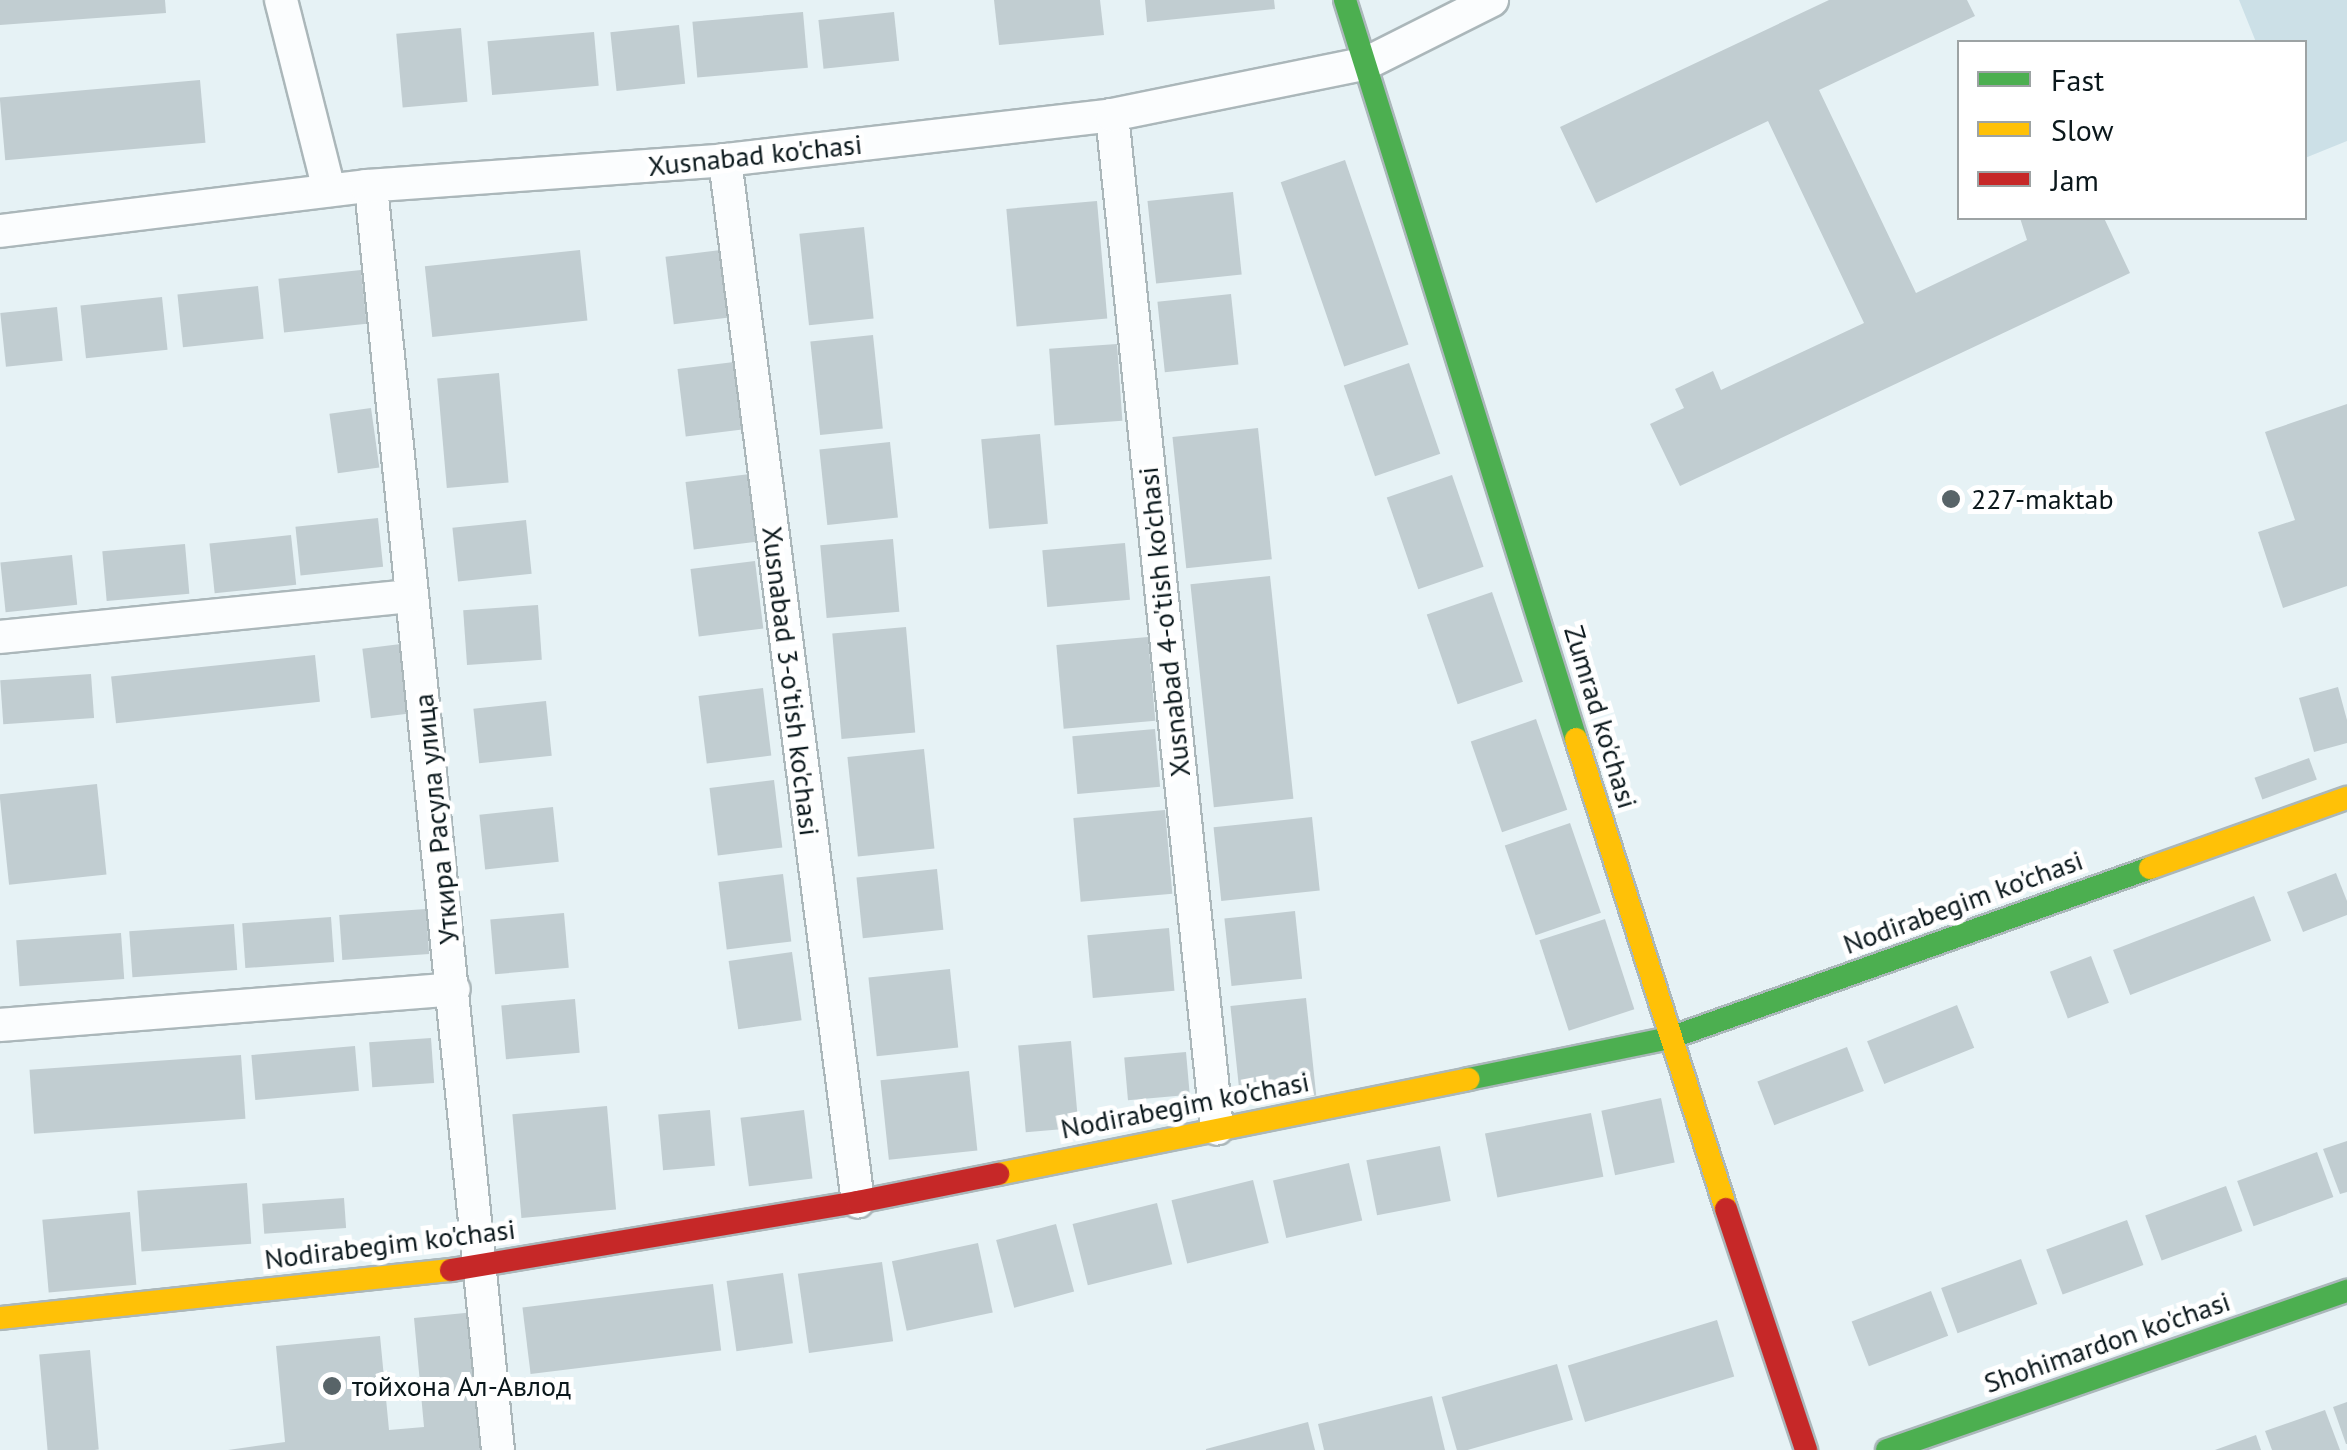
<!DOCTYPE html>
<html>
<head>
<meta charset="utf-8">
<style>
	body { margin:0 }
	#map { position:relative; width:2347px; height:1450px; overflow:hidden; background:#e6f2f5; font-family:"PT Sans",sans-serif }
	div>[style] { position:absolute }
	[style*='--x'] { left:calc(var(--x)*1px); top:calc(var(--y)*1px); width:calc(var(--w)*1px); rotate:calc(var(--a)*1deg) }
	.green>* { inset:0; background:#cce0e7 }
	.building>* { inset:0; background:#c1cdd1; transform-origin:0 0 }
	.roads { filter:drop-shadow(2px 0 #abb7ba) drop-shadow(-2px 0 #abb7ba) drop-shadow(0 2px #abb7ba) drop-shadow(0 -2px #abb7ba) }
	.street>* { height:32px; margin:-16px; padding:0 16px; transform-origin:16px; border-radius:16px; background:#fbfdfe }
	.fast>* { height:22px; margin:-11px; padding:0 11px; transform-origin:11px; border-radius:11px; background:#4caf50 }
	.slow>* { height:22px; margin:-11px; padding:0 11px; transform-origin:11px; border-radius:11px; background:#ffc107 }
	.jam>* { height:22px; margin:-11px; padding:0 11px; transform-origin:11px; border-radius:11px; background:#c62828 }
	.dots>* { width:28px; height:28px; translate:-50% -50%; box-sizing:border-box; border:5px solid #fff; border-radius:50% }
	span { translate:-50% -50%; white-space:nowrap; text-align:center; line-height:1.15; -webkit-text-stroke:10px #fff; paint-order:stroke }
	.street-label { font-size:28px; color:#0b181c }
	.poi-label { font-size:28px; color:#0b181c }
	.left { translate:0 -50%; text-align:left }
	.legend { position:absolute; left:1957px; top:40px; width:350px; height:180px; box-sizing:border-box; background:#fff; border:2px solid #9da3a4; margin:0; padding:12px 18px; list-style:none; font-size:30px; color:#0b181c }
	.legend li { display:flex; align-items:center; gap:20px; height:50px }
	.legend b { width:50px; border:2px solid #9da3a4 }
</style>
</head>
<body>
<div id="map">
	<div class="green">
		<i style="clip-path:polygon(2239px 0,2347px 0,2347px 141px,2305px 158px,2304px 42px,2256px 42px)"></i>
	</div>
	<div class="building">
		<i style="clip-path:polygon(0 0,165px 0,166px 13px,0 25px)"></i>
		<i style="clip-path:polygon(994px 0,1100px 0,1104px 35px,999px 45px)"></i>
		<i style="clip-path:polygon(1145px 0,1274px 0,1275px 9px,1147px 22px)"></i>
		<i style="clip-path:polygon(1829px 0,1967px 0,1975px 16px,1819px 90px,1916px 293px,2027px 240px,2020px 218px,2104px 218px,2130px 273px,1680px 486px,1650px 424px,1684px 408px,1675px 389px,1713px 371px,1721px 390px,1864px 323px,1768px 121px,1596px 203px,1560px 127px)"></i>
		<i style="left:803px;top:12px;width:56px;height:111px;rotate:85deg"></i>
		<i style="left:894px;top:12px;width:49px;height:76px;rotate:84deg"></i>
		<i style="left:679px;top:25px;width:59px;height:69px;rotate:84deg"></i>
		<i style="left:461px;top:28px;width:74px;height:65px;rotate:85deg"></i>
		<i style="left:594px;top:32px;width:54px;height:107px;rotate:85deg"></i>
		<i style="left:200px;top:80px;width:63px;height:201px;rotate:85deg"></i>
		<i style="left:1345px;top:160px;width:195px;height:68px;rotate:71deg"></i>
		<i style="left:1233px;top:192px;width:83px;height:86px;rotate:84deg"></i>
		<i style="left:1097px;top:201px;width:118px;height:91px;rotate:85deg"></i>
		<i style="left:864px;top:227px;width:92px;height:65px;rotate:84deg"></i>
		<i style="left:729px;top:249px;width:68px;height:64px;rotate:83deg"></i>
		<i style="left:580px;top:250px;width:71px;height:156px;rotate:84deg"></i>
		<i style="left:361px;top:270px;width:54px;height:83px;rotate:84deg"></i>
		<i style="left:258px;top:286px;width:53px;height:81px;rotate:84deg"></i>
		<i style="left:1231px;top:294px;width:71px;height:74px;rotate:84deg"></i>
		<i style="left:162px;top:297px;width:53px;height:82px;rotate:84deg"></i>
		<i style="left:57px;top:307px;width:54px;height:57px;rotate:84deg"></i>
		<i style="left:873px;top:335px;width:94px;height:63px;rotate:84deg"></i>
		<i style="left:1117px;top:344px;width:77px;height:68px;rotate:86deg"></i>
		<i style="left:742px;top:361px;width:68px;height:65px;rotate:83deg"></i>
		<i style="left:1409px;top:363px;width:96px;height:69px;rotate:71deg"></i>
		<i style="left:499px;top:373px;width:110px;height:62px;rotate:85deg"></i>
		<i style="clip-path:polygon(2347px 404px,2347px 586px,2283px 608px,2258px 532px,2295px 520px,2265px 432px)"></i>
		<i style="left:371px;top:408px;width:60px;height:42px;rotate:82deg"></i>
		<i style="left:1258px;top:428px;width:132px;height:86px;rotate:84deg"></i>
		<i style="left:1040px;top:434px;width:90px;height:59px;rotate:85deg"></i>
		<i style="left:890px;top:442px;width:76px;height:71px;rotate:84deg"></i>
		<i style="left:750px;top:474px;width:68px;height:65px;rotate:83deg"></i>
		<i style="left:1452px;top:475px;width:97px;height:69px;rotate:71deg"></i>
		<i style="left:378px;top:518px;width:49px;height:83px;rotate:84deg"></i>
		<i style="left:526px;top:520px;width:54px;height:74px;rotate:84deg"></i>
		<i style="left:291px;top:535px;width:50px;height:82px;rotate:84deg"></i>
		<i style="left:893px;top:539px;width:73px;height:73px;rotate:85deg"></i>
		<i style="left:1125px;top:543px;width:57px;height:83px;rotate:85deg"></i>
		<i style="left:185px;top:544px;width:50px;height:83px;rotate:85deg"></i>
		<i style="left:72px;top:555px;width:50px;height:72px;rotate:84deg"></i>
		<i style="left:755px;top:561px;width:68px;height:65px;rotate:83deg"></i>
		<i style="left:1270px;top:576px;width:224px;height:80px;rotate:84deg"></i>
		<i style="left:1492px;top:592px;width:95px;height:69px;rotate:71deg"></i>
		<i style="left:538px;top:605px;width:55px;height:75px;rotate:86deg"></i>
		<i style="left:906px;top:627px;width:106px;height:74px;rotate:85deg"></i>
		<i style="left:1148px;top:637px;width:84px;height:92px;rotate:85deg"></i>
		<i style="left:409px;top:643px;width:70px;height:47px;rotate:83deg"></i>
		<i style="left:315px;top:655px;width:47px;height:205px;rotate:84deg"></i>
		<i style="left:91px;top:674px;width:44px;height:91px;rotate:86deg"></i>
		<i style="clip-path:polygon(2338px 687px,2347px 720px,2347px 743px,2314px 752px,2299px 698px)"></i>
		<i style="left:763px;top:688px;width:68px;height:65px;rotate:83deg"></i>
		<i style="left:546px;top:701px;width:55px;height:73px;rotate:84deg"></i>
		<i style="left:1536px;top:719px;width:96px;height:69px;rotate:71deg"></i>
		<i style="left:1155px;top:729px;width:58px;height:83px;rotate:85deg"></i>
		<i style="left:924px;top:749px;width:100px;height:77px;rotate:84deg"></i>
		<i style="left:2309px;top:758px;width:23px;height:58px;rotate:70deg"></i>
		<i style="left:774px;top:780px;width:68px;height:65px;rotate:83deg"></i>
		<i style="left:97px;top:784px;width:91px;height:98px;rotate:84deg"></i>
		<i style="left:553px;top:807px;width:55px;height:74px;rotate:84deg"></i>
		<i style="left:1165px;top:810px;width:84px;height:92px;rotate:85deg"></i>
		<i style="left:1312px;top:817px;width:74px;height:99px;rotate:84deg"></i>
		<i style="left:1570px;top:823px;width:95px;height:69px;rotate:71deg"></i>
		<i style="left:937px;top:869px;width:61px;height:81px;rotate:84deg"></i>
		<i style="clip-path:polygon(2336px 873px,2347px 901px,2347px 915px,2303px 932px,2287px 892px)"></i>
		<i style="left:783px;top:874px;width:68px;height:65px;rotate:83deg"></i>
		<i style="left:2254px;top:896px;width:48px;height:151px;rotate:69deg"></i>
		<i style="left:426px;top:909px;width:45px;height:87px;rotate:86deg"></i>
		<i style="left:1295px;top:911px;width:68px;height:71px;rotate:84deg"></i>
		<i style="left:564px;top:913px;width:55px;height:74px;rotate:85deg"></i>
		<i style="left:331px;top:917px;width:45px;height:89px;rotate:86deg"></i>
		<i style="left:1605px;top:919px;width:95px;height:69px;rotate:72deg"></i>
		<i style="left:234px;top:924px;width:46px;height:105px;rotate:86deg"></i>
		<i style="left:1169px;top:928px;width:63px;height:82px;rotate:85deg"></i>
		<i style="left:121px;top:933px;width:46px;height:105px;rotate:86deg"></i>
		<i style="left:792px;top:952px;width:69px;height:64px;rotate:82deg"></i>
		<i style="left:2091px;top:956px;width:50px;height:44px;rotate:69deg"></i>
		<i style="left:950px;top:969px;width:79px;height:82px;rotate:84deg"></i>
		<i style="left:1306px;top:998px;width:98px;height:76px;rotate:84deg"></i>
		<i style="left:575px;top:999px;width:54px;height:74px;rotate:85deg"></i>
		<i style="left:1957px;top:1005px;width:46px;height:97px;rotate:68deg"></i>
		<i style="left:431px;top:1038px;width:45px;height:62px;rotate:86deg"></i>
		<i style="left:1071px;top:1041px;width:87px;height:53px;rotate:85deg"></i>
		<i style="left:355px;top:1046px;width:45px;height:104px;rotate:85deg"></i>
		<i style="left:1847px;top:1047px;width:47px;height:96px;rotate:69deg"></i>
		<i style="left:1186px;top:1052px;width:43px;height:62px;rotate:85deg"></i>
		<i style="left:241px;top:1055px;width:64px;height:212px;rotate:86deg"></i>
		<i style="left:969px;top:1071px;width:80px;height:89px;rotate:84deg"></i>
		<i style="left:1661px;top:1098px;width:66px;height:61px;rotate:78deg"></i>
		<i style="left:607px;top:1106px;width:104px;height:95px;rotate:85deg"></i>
		<i style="left:710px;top:1110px;width:56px;height:52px;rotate:85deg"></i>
		<i style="left:804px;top:1110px;width:69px;height:64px;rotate:83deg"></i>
		<i style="left:1591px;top:1113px;width:65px;height:108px;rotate:79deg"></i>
		<i style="clip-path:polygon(2347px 1141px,2347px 1192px,2340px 1194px,2323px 1149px)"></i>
		<i style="left:1440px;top:1146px;width:56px;height:75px;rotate:79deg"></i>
		<i style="left:2317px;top:1152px;width:48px;height:85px;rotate:70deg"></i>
		<i style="left:1349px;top:1163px;width:59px;height:78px;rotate:77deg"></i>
		<i style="left:1253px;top:1180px;width:65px;height:84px;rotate:76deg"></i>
		<i style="left:247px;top:1183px;width:61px;height:110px;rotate:86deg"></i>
		<i style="left:2226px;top:1186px;width:48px;height:86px;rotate:70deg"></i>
		<i style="left:344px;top:1198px;width:30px;height:82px;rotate:86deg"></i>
		<i style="left:1157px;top:1203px;width:63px;height:87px;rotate:76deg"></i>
		<i style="left:130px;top:1212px;width:73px;height:88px;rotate:85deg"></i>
		<i style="left:2127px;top:1220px;width:48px;height:86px;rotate:70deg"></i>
		<i style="left:1056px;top:1224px;width:70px;height:62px;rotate:75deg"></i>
		<i style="left:978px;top:1243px;width:71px;height:88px;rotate:78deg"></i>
		<i style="left:2021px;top:1259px;width:48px;height:85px;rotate:70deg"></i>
		<i style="left:882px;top:1262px;width:80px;height:85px;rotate:82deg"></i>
		<i style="left:783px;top:1273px;width:71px;height:57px;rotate:82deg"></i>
		<i style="left:713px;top:1284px;width:67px;height:192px;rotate:83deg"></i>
		<i style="left:1931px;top:1291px;width:48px;height:85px;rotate:69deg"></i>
		<i style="clip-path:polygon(475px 1312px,488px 1450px,228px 1450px,285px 1442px,276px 1346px,380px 1336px,389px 1430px,424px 1427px,414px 1318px)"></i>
		<i style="left:1717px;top:1320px;width:59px;height:156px;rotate:73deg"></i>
		<i style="left:90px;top:1350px;width:100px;height:51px;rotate:85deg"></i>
		<i style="left:1557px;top:1364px;width:58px;height:120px;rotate:74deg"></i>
		<i style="clip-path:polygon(1432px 1396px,1445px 1450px,1324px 1450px,1318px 1424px)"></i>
		<i style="clip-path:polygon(2347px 1402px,2347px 1444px,2346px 1444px,2333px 1407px)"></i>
		<i style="clip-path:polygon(2325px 1410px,2340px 1450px,2272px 1450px,2265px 1431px)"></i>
		<i style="clip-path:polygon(1308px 1422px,1315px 1450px,1206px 1450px,1206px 1449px)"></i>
		<i style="clip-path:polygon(2256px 1435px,2261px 1450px,2215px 1450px)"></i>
	</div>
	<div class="roads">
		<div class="street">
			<i style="--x:281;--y:0;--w:196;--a:75.8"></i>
			<i style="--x:1112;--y:115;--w:1019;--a:84.09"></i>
			<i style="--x:725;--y:160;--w:1050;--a:82.73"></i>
			<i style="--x:371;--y:187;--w:1269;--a:84.26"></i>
			<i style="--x:0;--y:231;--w:369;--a:-7"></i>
			<i style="--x:366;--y:186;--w:360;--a:-4.1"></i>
			<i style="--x:725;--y:160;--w:390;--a:-6.6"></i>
			<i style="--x:1112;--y:115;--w:260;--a:-11.5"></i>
			<i style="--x:1367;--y:63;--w:140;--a:-26.7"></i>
			<i style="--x:0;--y:637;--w:414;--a:-5.7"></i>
			<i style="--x:0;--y:1025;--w:455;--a:-4.5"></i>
		</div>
		<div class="fast">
			<i style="--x:1345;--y:0;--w:774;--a:72.64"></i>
			<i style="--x:1468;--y:1079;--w:206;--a:-11.5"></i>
			<i style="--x:1670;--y:1038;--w:509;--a:-19.5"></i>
			<i style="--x:1887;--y:1450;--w:487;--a:-19.1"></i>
		</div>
		<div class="slow">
			<i style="--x:1576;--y:739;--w:493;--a:72.3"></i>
			<i style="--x:2150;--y:868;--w:209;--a:-19.6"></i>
			<i style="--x:998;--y:1174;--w:480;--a:-11.4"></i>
			<i style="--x:0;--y:1318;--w:454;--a:-6.1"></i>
		</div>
		<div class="jam">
			<i style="--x:1726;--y:1209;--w:254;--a:71.6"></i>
			<i style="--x:451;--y:1270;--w:413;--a:-9.5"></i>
			<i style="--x:858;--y:1202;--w:143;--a:-11.3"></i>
		</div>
	</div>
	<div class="dots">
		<i style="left:1951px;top:499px;background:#586468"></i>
		<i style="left:332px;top:1386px;background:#586468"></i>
	</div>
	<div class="street-label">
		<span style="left:755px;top:155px;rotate:-6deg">Xusnabad ko'chasi</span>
		<span style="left:1164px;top:622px;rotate:-96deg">Xusnabad 4-o'tish ko'chasi</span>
		<span style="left:791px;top:681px;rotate:83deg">Xusnabad 3-o'tish ko'chasi</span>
		<span style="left:1601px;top:717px;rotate:73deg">Zumrad ko'chasi</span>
		<span style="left:436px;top:819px;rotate:-96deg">Уткира Расула улица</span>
		<span style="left:1963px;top:902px;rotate:-20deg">Nodirabegim ko'chasi</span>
		<span style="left:1185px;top:1105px;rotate:-11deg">Nodirabegim ko'chasi</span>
		<span style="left:390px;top:1244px;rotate:-7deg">Nodirabegim ko'chasi</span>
		<span style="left:2107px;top:1342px;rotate:-19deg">Shohimardon ko'chasi</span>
	</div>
	<div class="poi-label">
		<span class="left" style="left:1971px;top:499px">227-maktab</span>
		<span class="left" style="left:352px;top:1386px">тойхона Ал-Авлод</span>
	</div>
	<ul class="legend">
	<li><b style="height:12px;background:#4caf50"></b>Fast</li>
	<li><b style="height:12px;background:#ffc107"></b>Slow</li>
	<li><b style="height:12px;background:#c62828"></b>Jam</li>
	</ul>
</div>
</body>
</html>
